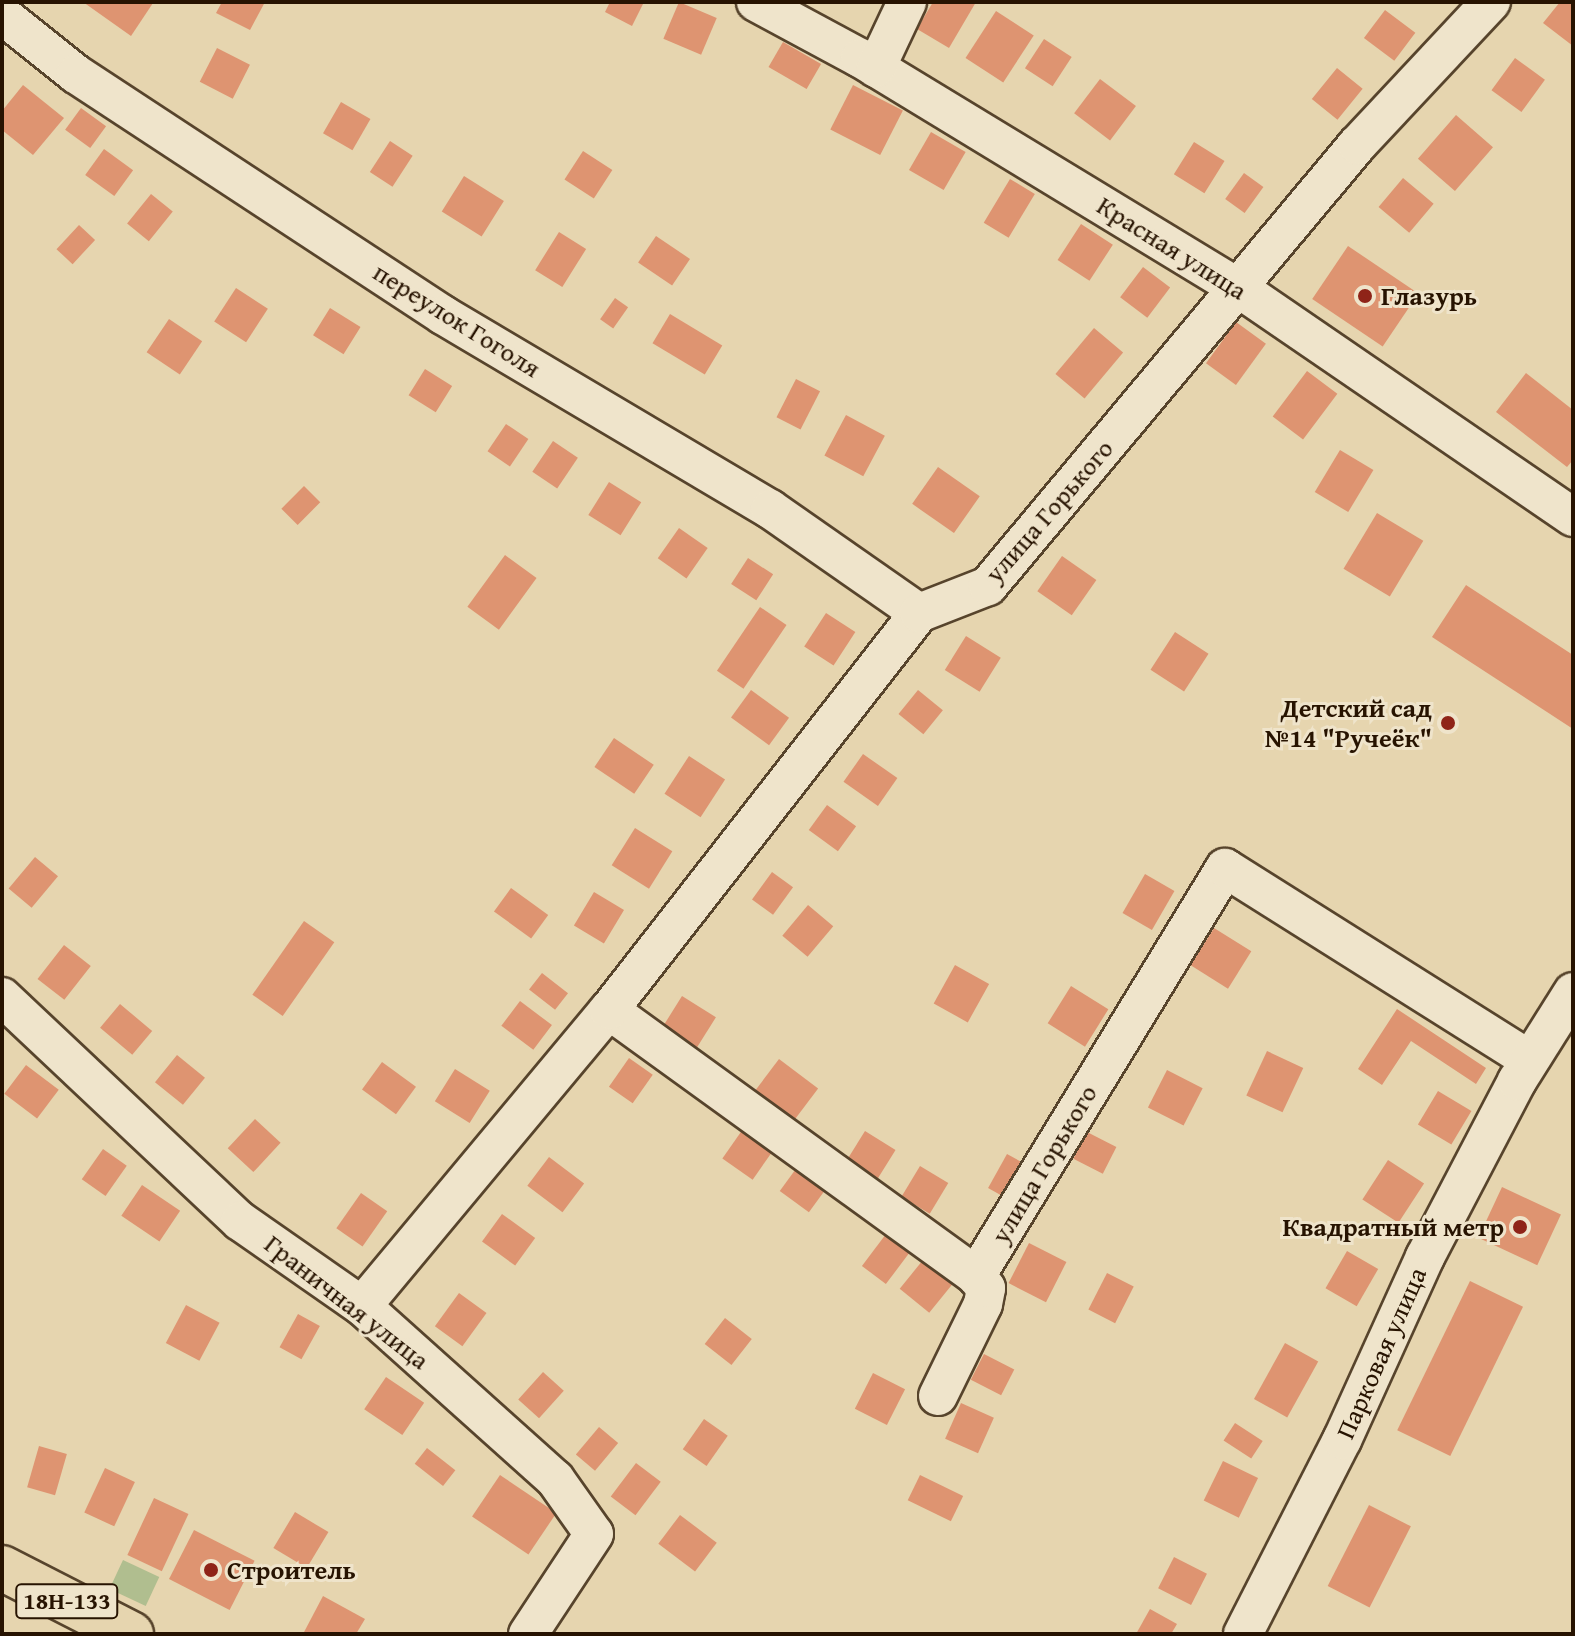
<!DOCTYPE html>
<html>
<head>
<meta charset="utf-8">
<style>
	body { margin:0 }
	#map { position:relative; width:1575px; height:1636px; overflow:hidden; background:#e6d5af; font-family:"Gentium Book Plus",serif }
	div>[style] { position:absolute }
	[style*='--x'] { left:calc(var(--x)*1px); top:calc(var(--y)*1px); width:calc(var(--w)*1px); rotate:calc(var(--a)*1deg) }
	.green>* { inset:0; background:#b0be8f; transform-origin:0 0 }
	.building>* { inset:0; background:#de9471; transform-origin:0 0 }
	.roads { filter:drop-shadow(2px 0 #57442c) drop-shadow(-2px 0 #57442c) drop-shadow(0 2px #57442c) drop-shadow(0 -2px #57442c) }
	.minor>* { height:38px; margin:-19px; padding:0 19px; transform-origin:19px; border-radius:19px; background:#efe4cb }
	.major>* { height:44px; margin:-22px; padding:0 22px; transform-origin:22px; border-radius:22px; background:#e6d5af }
	.dots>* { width:22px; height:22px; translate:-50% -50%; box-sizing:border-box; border:4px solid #efe4cb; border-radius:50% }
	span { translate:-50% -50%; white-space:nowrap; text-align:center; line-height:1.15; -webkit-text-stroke:6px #efe4cb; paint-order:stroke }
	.shield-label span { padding:2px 6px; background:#efe4cb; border:2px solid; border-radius:6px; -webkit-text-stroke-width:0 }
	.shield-label { font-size:24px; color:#271301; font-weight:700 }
	.street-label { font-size:26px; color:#271301 }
	.poi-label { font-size:26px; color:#271301; font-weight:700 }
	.left { translate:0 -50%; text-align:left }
	.right { translate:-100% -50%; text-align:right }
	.frame { position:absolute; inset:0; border:4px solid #271301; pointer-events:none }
</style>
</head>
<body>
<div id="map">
	<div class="green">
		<i style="left:123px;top:1560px;width:40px;height:32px;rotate:25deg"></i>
	</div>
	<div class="building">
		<i style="clip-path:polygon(83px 2px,151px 2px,153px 3px,131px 36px)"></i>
		<i style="clip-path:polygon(222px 2px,265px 2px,250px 30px,216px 13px)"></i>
		<i style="clip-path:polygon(610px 2px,644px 2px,632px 26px,605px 12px)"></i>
		<i style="left:679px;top:2px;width:41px;height:40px;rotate:23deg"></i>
		<i style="clip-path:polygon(933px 2px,976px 2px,949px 48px,917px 29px)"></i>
		<i style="clip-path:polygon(1560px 2px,1573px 2px,1573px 46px,1543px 23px)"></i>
		<i style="left:1385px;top:10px;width:38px;height:35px;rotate:37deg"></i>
		<i style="left:996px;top:11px;width:45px;height:56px;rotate:33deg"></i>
		<i style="left:1044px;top:39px;width:33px;height:35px;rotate:33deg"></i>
		<i style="left:783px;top:42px;width:44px;height:29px;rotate:30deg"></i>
		<i style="left:217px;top:48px;width:37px;height:38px;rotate:27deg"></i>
		<i style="left:1515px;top:58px;width:37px;height:40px;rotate:36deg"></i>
		<i style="left:1337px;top:68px;width:33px;height:40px;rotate:39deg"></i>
		<i style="left:1100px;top:79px;width:45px;height:43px;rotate:37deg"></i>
		<i style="clip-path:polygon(23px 85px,64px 118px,33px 155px,2px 130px,2px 111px)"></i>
		<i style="left:853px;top:85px;width:56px;height:50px;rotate:27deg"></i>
		<i style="left:341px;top:102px;width:34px;height:36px;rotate:30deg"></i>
		<i style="left:81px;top:108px;width:31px;height:27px;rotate:36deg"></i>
		<i style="left:1456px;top:115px;width:49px;height:58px;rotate:41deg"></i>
		<i style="left:931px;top:132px;width:40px;height:44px;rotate:30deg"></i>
		<i style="left:390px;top:141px;width:27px;height:37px;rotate:33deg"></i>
		<i style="left:1194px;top:142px;width:36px;height:38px;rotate:32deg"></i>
		<i style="left:104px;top:149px;width:36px;height:32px;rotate:36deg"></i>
		<i style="left:583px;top:151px;width:35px;height:34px;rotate:33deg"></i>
		<i style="left:1244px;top:173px;width:24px;height:32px;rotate:36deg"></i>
		<i style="left:464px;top:176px;width:47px;height:42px;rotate:32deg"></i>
		<i style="left:1403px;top:178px;width:40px;height:38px;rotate:40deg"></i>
		<i style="left:1010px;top:179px;width:29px;height:51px;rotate:31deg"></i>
		<i style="left:151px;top:194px;width:28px;height:38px;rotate:39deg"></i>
		<i style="left:1081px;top:224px;width:38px;height:43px;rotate:33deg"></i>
		<i style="left:79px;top:225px;width:22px;height:33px;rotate:43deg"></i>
		<i style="left:559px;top:232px;width:32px;height:45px;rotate:32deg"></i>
		<i style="left:656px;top:236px;width:41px;height:32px;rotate:34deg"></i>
		<i style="left:1348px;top:246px;width:85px;height:64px;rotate:34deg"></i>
		<i style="left:1143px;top:267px;width:34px;height:38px;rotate:37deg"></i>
		<i style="left:236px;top:288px;width:38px;height:40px;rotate:33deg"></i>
		<i style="left:615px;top:298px;width:16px;height:26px;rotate:35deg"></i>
		<i style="left:330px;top:308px;width:36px;height:32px;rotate:32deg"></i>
		<i style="left:670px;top:314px;width:61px;height:34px;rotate:31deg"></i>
		<i style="left:169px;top:319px;width:40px;height:40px;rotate:34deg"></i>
		<i style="left:1236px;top:322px;width:37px;height:51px;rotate:36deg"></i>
		<i style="left:1094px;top:328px;width:38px;height:60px;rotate:40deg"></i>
		<i style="left:425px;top:369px;width:32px;height:31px;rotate:32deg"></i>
		<i style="left:1307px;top:371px;width:38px;height:57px;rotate:37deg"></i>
		<i style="clip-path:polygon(1526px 373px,1573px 410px,1573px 460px,1567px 467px,1496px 412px)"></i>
		<i style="left:796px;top:379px;width:27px;height:43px;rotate:27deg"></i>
		<i style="left:846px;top:415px;width:44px;height:46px;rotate:28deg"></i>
		<i style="left:506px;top:424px;width:27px;height:33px;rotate:34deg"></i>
		<i style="left:553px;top:441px;width:30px;height:37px;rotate:34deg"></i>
		<i style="left:1340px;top:450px;width:39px;height:49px;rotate:31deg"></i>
		<i style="left:938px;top:467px;width:51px;height:45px;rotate:35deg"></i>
		<i style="left:609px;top:482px;width:38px;height:39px;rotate:32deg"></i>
		<i style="left:304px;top:486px;width:23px;height:32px;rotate:45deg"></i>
		<i style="left:1377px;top:513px;width:54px;height:65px;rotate:31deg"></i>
		<i style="left:679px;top:528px;width:35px;height:37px;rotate:35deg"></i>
		<i style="left:505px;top:555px;width:39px;height:64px;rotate:36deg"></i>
		<i style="left:1062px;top:556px;width:42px;height:43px;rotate:35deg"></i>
		<i style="left:748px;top:558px;width:30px;height:31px;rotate:33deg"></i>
		<i style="clip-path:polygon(1466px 585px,1573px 655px,1573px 729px,1432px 637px)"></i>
		<i style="left:760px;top:607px;width:32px;height:77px;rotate:34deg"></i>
		<i style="left:826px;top:613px;width:35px;height:40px;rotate:33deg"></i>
		<i style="left:1175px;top:632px;width:40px;height:45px;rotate:33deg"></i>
		<i style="left:966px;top:636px;width:41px;height:40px;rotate:32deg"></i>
		<i style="left:751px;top:690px;width:47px;height:34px;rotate:36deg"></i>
		<i style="left:918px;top:690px;width:32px;height:31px;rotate:39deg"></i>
		<i style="left:614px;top:738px;width:48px;height:35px;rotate:34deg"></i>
		<i style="left:863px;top:754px;width:42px;height:34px;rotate:35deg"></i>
		<i style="left:689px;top:756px;width:43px;height:45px;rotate:33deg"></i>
		<i style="left:827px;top:805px;width:36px;height:31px;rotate:36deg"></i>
		<i style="left:635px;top:828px;width:44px;height:44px;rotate:32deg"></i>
		<i style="left:35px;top:857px;width:30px;height:41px;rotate:40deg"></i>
		<i style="left:772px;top:872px;width:26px;height:34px;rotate:36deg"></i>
		<i style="left:1145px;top:874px;width:34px;height:45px;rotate:30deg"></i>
		<i style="left:511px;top:888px;width:46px;height:29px;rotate:36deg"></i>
		<i style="left:594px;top:892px;width:35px;height:39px;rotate:31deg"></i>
		<i style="left:808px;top:905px;width:33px;height:40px;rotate:40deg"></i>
		<i style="left:304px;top:921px;width:37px;height:90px;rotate:35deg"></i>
		<i style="left:1214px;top:928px;width:44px;height:44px;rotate:32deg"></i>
		<i style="left:64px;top:945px;width:34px;height:43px;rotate:38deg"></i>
		<i style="left:955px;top:965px;width:39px;height:44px;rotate:29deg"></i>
		<i style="left:542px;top:973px;width:33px;height:21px;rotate:38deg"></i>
		<i style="left:1071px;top:986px;width:44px;height:44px;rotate:32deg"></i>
		<i style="left:682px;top:996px;width:40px;height:40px;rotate:32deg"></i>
		<i style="left:520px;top:1001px;width:40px;height:31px;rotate:37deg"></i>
		<i style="left:120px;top:1004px;width:42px;height:31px;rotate:40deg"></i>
		<i style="clip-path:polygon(1397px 1009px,1486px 1068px,1476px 1084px,1411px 1041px,1382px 1085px,1358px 1069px)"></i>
		<i style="left:1267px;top:1051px;width:40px;height:49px;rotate:25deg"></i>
		<i style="left:177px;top:1055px;width:36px;height:35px;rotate:39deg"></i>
		<i style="left:629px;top:1058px;width:29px;height:35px;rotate:35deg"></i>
		<i style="left:779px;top:1059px;width:49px;height:47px;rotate:37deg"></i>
		<i style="left:382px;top:1062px;width:42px;height:34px;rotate:36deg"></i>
		<i style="left:26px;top:1065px;width:41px;height:36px;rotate:37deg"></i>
		<i style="left:455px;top:1069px;width:41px;height:38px;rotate:32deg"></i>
		<i style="left:1167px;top:1070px;width:40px;height:42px;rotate:27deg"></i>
		<i style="left:1438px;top:1091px;width:39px;height:39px;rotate:31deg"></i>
		<i style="left:255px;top:1119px;width:35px;height:40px;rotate:43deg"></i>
		<i style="left:743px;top:1129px;width:37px;height:36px;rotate:35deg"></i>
		<i style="left:865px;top:1131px;width:36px;height:37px;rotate:32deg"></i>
		<i style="left:1087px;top:1132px;width:33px;height:30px;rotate:27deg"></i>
		<i style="left:103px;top:1149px;width:29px;height:37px;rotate:35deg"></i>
		<i style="left:1007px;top:1154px;width:26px;height:39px;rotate:29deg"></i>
		<i style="left:549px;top:1157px;width:44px;height:36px;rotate:37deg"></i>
		<i style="left:1388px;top:1160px;width:43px;height:47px;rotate:33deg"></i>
		<i style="left:798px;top:1166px;width:36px;height:31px;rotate:36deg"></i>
		<i style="left:920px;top:1166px;width:33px;height:36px;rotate:31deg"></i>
		<i style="left:142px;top:1185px;width:46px;height:37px;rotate:34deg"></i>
		<i style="left:1502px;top:1187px;width:65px;height:56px;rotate:25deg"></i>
		<i style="left:361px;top:1193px;width:32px;height:43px;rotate:35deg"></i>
		<i style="left:502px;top:1214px;width:41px;height:34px;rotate:36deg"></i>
		<i style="left:886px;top:1234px;width:30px;height:40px;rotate:37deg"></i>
		<i style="left:1029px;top:1243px;width:42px;height:45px;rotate:27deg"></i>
		<i style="left:1347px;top:1251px;width:36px;height:43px;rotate:30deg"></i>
		<i style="left:923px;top:1260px;width:38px;height:37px;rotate:39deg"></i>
		<i style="left:1107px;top:1273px;width:30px;height:41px;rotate:27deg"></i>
		<i style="left:1470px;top:1281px;width:59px;height:166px;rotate:26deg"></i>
		<i style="left:459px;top:1293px;width:34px;height:41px;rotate:36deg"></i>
		<i style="left:186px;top:1305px;width:38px;height:43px;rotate:28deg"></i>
		<i style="left:298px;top:1314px;width:25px;height:38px;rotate:29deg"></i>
		<i style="left:725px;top:1318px;width:34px;height:33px;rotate:38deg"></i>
		<i style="left:1285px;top:1343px;width:38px;height:64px;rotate:29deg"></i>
		<i style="left:984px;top:1354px;width:34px;height:29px;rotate:27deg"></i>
		<i style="left:543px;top:1372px;width:28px;height:37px;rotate:42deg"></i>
		<i style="left:873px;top:1373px;width:36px;height:40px;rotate:27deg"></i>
		<i style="left:386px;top:1377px;width:46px;height:39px;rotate:34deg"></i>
		<i style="left:961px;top:1403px;width:36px;height:39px;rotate:24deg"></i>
		<i style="left:704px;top:1419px;width:29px;height:37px;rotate:35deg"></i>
		<i style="left:1235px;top:1423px;width:33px;height:21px;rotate:33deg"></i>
		<i style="left:599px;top:1427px;width:25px;height:36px;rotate:40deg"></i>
		<i style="left:39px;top:1446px;width:29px;height:43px;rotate:16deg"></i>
		<i style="left:427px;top:1448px;width:36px;height:20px;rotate:38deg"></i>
		<i style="left:1223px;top:1461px;width:39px;height:44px;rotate:26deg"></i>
		<i style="left:636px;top:1463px;width:31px;height:42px;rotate:37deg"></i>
		<i style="left:105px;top:1468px;width:33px;height:49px;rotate:25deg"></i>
		<i style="left:500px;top:1475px;width:68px;height:50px;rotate:34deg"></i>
		<i style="left:920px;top:1475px;width:48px;height:28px;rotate:26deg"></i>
		<i style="left:154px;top:1498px;width:38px;height:63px;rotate:25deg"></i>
		<i style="left:1369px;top:1505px;width:47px;height:91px;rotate:27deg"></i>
		<i style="left:295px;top:1512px;width:39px;height:42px;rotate:31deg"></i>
		<i style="left:680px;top:1515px;width:46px;height:36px;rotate:37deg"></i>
		<i style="left:194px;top:1530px;width:68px;height:55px;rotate:27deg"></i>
		<i style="left:1174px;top:1557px;width:37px;height:35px;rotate:27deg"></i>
		<i style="clip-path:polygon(323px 1596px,365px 1619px,356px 1634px,303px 1634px)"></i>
		<i style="clip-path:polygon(1150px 1609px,1177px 1624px,1171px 1634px,1136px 1634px)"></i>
	</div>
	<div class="roads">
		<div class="minor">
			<i style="--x:756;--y:2;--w:118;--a:28.3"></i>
			<i style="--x:860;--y:58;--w:441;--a:31.3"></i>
			<i style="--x:1237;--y:287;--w:407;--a:34.4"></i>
			<i style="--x:2;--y:15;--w:95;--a:38.6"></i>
			<i style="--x:76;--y:74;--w:439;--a:33.3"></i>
			<i style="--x:443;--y:315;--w:380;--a:30.7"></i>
			<i style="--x:770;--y:509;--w:182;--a:34.9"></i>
			<i style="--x:876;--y:68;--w:73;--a:-64.8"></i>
			<i style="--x:2;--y:997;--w:327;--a:43.3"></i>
			<i style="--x:240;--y:1221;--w:149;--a:34.9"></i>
			<i style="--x:362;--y:1306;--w:259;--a:41.9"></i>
			<i style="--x:555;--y:1479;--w:67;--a:54.7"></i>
			<i style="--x:594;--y:1534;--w:120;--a:123.4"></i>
			<i style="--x:609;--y:1010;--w:453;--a:35.9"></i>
			<i style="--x:976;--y:1276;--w:478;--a:-58.6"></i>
			<i style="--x:1225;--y:868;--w:360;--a:32.2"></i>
			<i style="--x:362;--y:1306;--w:386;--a:-50.2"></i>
			<i style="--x:609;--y:1010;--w:504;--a:-52.02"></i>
			<i style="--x:919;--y:613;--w:74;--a:-21.4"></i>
			<i style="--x:988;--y:586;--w:575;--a:-50.08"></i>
			<i style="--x:1357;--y:145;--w:196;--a:-46.9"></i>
			<i style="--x:938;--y:1396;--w:102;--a:-63.9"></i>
			<i style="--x:983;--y:1304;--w:16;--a:-79"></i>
			<i style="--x:986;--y:1288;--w:16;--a:-130"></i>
			<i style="--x:1243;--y:1634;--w:218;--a:-63"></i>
			<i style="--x:1342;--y:1440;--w:201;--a:-65.6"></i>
			<i style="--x:1425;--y:1257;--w:199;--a:-62.4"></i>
			<i style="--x:1517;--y:1081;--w:105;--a:-57.8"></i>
		</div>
		<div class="major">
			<i style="--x:2;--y:1568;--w:145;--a:27.1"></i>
		</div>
	</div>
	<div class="dots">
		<i style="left:1365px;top:296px;background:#8f2418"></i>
		<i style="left:1448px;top:723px;background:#8f2418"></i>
		<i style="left:1520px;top:1227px;background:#8f2418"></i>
		<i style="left:211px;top:1570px;background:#8f2418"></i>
	</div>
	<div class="shield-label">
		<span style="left:67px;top:1601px">18Н-133</span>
	</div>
	<div class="street-label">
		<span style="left:1172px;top:248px;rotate:32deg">Красная улица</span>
		<span style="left:457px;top:320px;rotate:32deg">переулок Гоголя</span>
		<span style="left:1049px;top:511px;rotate:-49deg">улица Горького</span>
		<span style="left:1044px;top:1164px;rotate:-59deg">улица Горького</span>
		<span style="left:347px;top:1302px;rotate:38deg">Граничная улица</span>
		<span style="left:1381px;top:1353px;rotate:-66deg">Парковая улица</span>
	</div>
	<div class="poi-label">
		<span class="left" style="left:1381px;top:296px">Глазурь</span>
		<span class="right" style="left:1432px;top:723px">Детский сад<br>№14 "Ручеёк"</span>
		<span class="right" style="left:1504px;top:1227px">Квадратный метр</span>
		<span class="left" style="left:227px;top:1570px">Строитель</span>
	</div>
	<div class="frame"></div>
</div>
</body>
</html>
